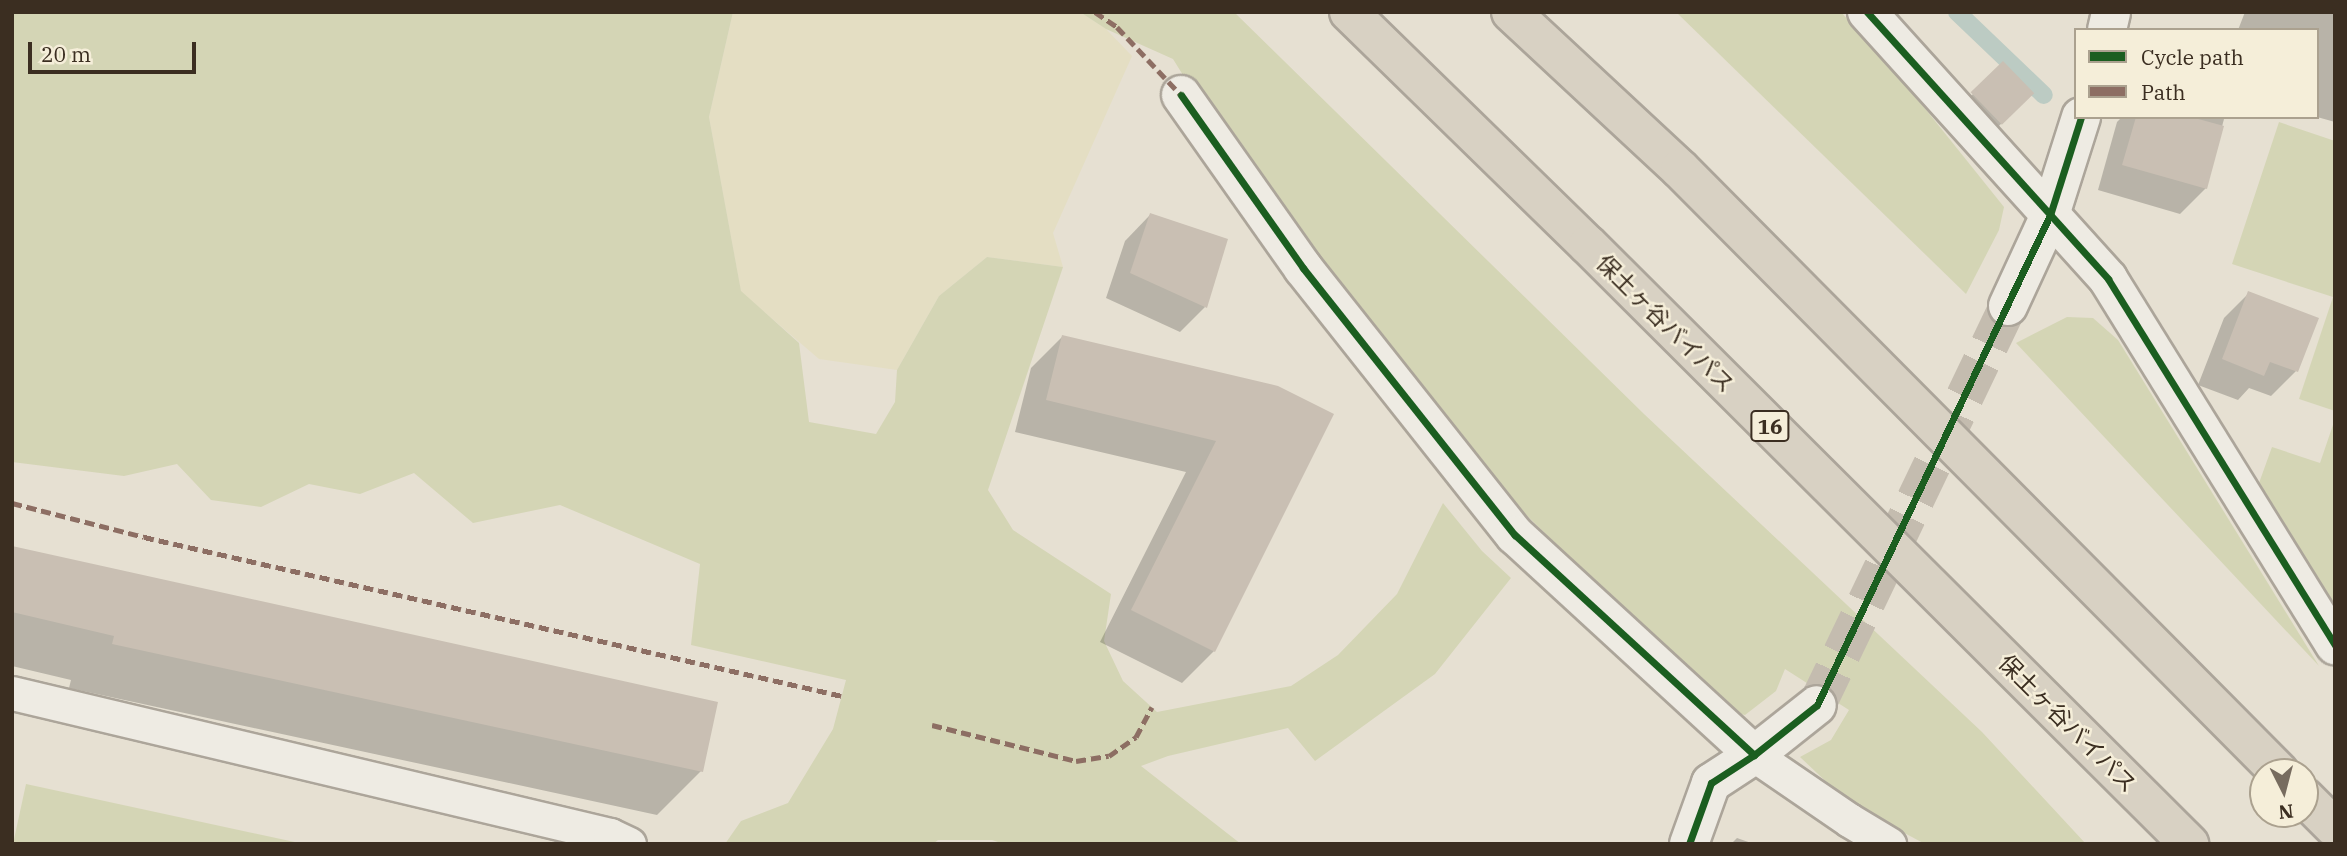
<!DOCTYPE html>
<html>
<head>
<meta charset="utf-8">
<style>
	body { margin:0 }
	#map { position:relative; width:2347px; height:856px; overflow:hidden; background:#e6e0d2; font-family:"IBM Plex Serif","Noto Sans JP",serif }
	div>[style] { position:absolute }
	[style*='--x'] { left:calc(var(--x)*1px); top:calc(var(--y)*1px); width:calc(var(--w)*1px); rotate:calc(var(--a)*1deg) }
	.farmland>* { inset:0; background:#e4dec3 }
	.green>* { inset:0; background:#d4d5b5 }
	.shadow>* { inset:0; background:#0003; transform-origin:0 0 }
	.stream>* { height:18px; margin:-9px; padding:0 9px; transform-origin:9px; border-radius:9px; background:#bccbc3 }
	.building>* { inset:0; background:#c9bfb3; transform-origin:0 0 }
	.street-tunnel>* { height:38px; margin-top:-19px; transform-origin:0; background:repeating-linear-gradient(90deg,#c4bcaf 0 38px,transparent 0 57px) }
	.roads { filter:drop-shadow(2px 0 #aca59a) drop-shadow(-2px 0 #aca59a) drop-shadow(0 2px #aca59a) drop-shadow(0 -2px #aca59a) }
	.lane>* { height:33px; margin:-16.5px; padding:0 16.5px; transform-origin:16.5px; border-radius:16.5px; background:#eeebe3 }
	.street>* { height:38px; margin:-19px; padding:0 19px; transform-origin:19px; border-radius:19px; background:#eeebe3 }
	.highway>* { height:38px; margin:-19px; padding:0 19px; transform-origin:19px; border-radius:19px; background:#d8d1c3 }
	.quiet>* { height:5px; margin-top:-2.5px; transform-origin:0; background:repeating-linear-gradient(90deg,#8d6e63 0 10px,transparent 0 15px) }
	.cycleway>* { height:7px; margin:-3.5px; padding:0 3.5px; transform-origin:3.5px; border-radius:3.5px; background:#1b5e20 }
	span { translate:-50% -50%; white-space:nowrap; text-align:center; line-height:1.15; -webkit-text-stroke:5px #f5eed9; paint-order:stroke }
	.shield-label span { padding:2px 5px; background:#f5eed9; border:2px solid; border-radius:5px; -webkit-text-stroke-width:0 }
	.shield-label { font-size:21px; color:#3b2e21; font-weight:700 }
	.street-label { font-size:23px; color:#3b2e21 }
	.frame { position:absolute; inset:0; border:14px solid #3b2e21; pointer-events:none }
	.legend { position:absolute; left:2074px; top:28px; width:245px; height:91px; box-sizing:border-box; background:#f5eed9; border:2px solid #aba18f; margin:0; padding:9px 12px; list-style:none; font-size:21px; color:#3b2e21 }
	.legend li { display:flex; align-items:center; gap:14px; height:35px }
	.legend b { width:35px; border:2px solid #aba18f }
	.north { position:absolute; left:2249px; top:758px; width:70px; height:70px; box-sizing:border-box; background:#f5eed9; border:2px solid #aba18f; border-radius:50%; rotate:174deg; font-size:19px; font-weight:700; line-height:28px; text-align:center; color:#3b2e21 }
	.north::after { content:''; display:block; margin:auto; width:24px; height:32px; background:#776c5f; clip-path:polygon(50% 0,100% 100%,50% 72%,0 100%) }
	.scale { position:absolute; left:28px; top:42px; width:168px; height:32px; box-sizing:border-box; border:4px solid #3b2e21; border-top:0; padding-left:9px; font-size:21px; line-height:24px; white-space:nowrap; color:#3b2e21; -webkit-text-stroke:5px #f5eed9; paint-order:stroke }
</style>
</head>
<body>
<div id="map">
	<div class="farmland">
		<i style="clip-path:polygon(733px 12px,1080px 12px,1106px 29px,1132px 56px,1053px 233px,1063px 267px,987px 257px,939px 296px,897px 370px,819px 359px,741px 292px,709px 117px)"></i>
	</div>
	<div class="green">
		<i style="clip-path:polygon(12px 12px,733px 12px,709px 117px,741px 291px,799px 343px,809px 422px,876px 434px,895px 402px,897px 370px,939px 296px,987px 257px,1063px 267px,988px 490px,1013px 530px,1111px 594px,1104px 641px,1123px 681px,1157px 712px,1291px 686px,1338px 655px,1397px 594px,1443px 503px,1482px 551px,1511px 578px,1435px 674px,1315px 761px,1288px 728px,1168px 756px,1141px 766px,1241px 844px,1004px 844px,992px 840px,938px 840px,933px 844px,725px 844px,741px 821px,788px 803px,833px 729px,846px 680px,691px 645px,700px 564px,560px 505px,473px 523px,414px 473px,360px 494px,309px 484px,261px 507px,211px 500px,177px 464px,124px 476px,12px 462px)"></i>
		<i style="clip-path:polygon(1080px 12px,1234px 12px,1644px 414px,1982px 732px,2086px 844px,1925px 844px,1882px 821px,1835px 790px,1800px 757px,1831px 740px,1849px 710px,1785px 669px,1776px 691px,1745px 715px,1726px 710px,1514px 503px,1217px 130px,1173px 59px,1106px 29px)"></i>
		<i style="clip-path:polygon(1676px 12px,1841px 12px,1907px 86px,2004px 207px,1999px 230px,1966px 294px)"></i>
		<i style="clip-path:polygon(2279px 122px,2335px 141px,2335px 411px,2299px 399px,2333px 297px,2232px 264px)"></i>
		<i style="clip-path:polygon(2067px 317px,2093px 318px,2118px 340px,2319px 666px,2016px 343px)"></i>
		<i style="clip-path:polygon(2335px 419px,2335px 606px,2259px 483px,2272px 447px,2320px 463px)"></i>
		<i style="clip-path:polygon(26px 784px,304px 844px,13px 844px)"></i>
	</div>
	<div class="shadow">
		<i style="clip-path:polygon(2245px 12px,2335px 12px,2335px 122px,2317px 117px,2317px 30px,2238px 30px)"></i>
		<i style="left:2003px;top:64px;width:41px;height:61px;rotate:45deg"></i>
		<i style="clip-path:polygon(2122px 117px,2224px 119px,2206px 188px,2180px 214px,2098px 190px,2117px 122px)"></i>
		<i style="clip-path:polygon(1150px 215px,1205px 307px,1180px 332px,1106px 298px,1125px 241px)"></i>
		<i style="clip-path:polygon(2249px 293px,2296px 371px,2271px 396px,2249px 388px,2238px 400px,2198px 385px,2224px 318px)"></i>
		<i style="clip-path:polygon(1062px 337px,1332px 415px,1214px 651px,1182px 683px,1100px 642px,1186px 472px,1015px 432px,1031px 368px)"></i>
		<i style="clip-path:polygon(12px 548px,701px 771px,657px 815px,69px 688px,71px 680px,12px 666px)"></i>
		<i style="clip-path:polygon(1737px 838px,1754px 844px,1731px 844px)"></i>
	</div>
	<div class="stream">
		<i style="--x:1957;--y:12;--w:120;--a:43.7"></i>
	</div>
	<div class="building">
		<i style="left:2003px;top:61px;width:45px;height:45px;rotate:46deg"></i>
		<i style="clip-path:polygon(2136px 117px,2191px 117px,2224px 126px,2207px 189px,2122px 165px)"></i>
		<i style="clip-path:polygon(1150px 213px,1228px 239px,1207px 308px,1130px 273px)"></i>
		<i style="clip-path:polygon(2248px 291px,2319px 318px,2298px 372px,2270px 362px,2264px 376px,2222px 359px)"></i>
		<i style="clip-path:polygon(1062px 335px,1278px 386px,1334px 414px,1215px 652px,1131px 610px,1216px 441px,1046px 400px)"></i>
		<i style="clip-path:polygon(12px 546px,718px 702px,703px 772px,112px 644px,114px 636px,12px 612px)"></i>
	</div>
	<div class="street-tunnel">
		<i style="--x:1817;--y:705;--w:442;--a:-64.4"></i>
	</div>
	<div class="roads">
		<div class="lane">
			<i style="--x:12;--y:693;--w:615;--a:13.36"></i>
			<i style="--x:610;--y:835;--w:21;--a:25"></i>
			<i style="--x:1754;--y:755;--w:115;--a:34.4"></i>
			<i style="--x:1849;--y:820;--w:47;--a:31"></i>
		</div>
		<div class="street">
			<i style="--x:1867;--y:12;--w:360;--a:47.9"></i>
			<i style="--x:2108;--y:279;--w:431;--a:58.2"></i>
			<i style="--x:2107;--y:30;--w:18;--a:-77"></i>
			<i style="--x:1181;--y:95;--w:212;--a:54.8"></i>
			<i style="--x:1303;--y:268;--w:341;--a:51.6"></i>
			<i style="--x:1515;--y:535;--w:325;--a:42.6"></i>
			<i style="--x:2008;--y:306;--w:100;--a:-65.2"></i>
			<i style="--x:2050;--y:215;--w:103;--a:-72.4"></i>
			<i style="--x:1689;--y:844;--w:65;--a:-70.2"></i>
			<i style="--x:1711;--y:783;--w:51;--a:-33.1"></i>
			<i style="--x:1754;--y:755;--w:80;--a:-38.4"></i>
		</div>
		<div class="highway">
			<i style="--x:1349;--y:12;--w:334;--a:44.3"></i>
			<i style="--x:1588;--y:245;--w:849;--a:44.9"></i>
			<i style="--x:1511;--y:12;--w:231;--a:42.9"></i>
			<i style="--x:1680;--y:169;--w:850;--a:45.19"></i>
			<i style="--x:2305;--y:798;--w:42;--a:45"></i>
		</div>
	</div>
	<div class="quiet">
		<i style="--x:1095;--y:12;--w:27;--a:34"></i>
		<i style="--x:1117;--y:27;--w:93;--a:46.7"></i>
		<i style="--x:12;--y:503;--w:136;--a:14.4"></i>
		<i style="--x:144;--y:537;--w:716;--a:12.83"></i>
		<i style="--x:932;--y:725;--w:148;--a:14"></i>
		<i style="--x:1076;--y:761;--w:33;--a:-9"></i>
		<i style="--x:1109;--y:756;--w:33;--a:-35"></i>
		<i style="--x:1136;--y:737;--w:34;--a:-62"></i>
	</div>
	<div class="cycleway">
		<i style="--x:1867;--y:12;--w:360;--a:47.9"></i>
		<i style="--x:2108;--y:279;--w:431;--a:58.2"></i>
		<i style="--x:1181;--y:95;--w:212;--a:54.8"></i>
		<i style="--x:1303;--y:268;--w:341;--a:51.6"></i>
		<i style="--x:1515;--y:535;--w:325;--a:42.6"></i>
		<i style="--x:1689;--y:844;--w:65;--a:-70.2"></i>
		<i style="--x:1711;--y:783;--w:51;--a:-33.1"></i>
		<i style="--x:1754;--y:755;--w:80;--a:-38.4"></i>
		<i style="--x:1817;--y:705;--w:543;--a:-64.57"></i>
		<i style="--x:2050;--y:215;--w:103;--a:-72.4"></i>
	</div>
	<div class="shield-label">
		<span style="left:1770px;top:426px">16</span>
	</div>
	<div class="street-label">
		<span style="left:1666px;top:323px;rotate:45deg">保土ヶ谷バイパス</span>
		<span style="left:2068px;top:723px;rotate:45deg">保土ヶ谷バイパス</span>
	</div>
	<div class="frame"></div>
	<ul class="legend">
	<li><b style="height:9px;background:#1b5e20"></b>Cycle path</li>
	<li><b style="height:9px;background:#8d6e63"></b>Path</li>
	</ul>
	<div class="north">N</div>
	<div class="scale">20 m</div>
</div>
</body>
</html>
